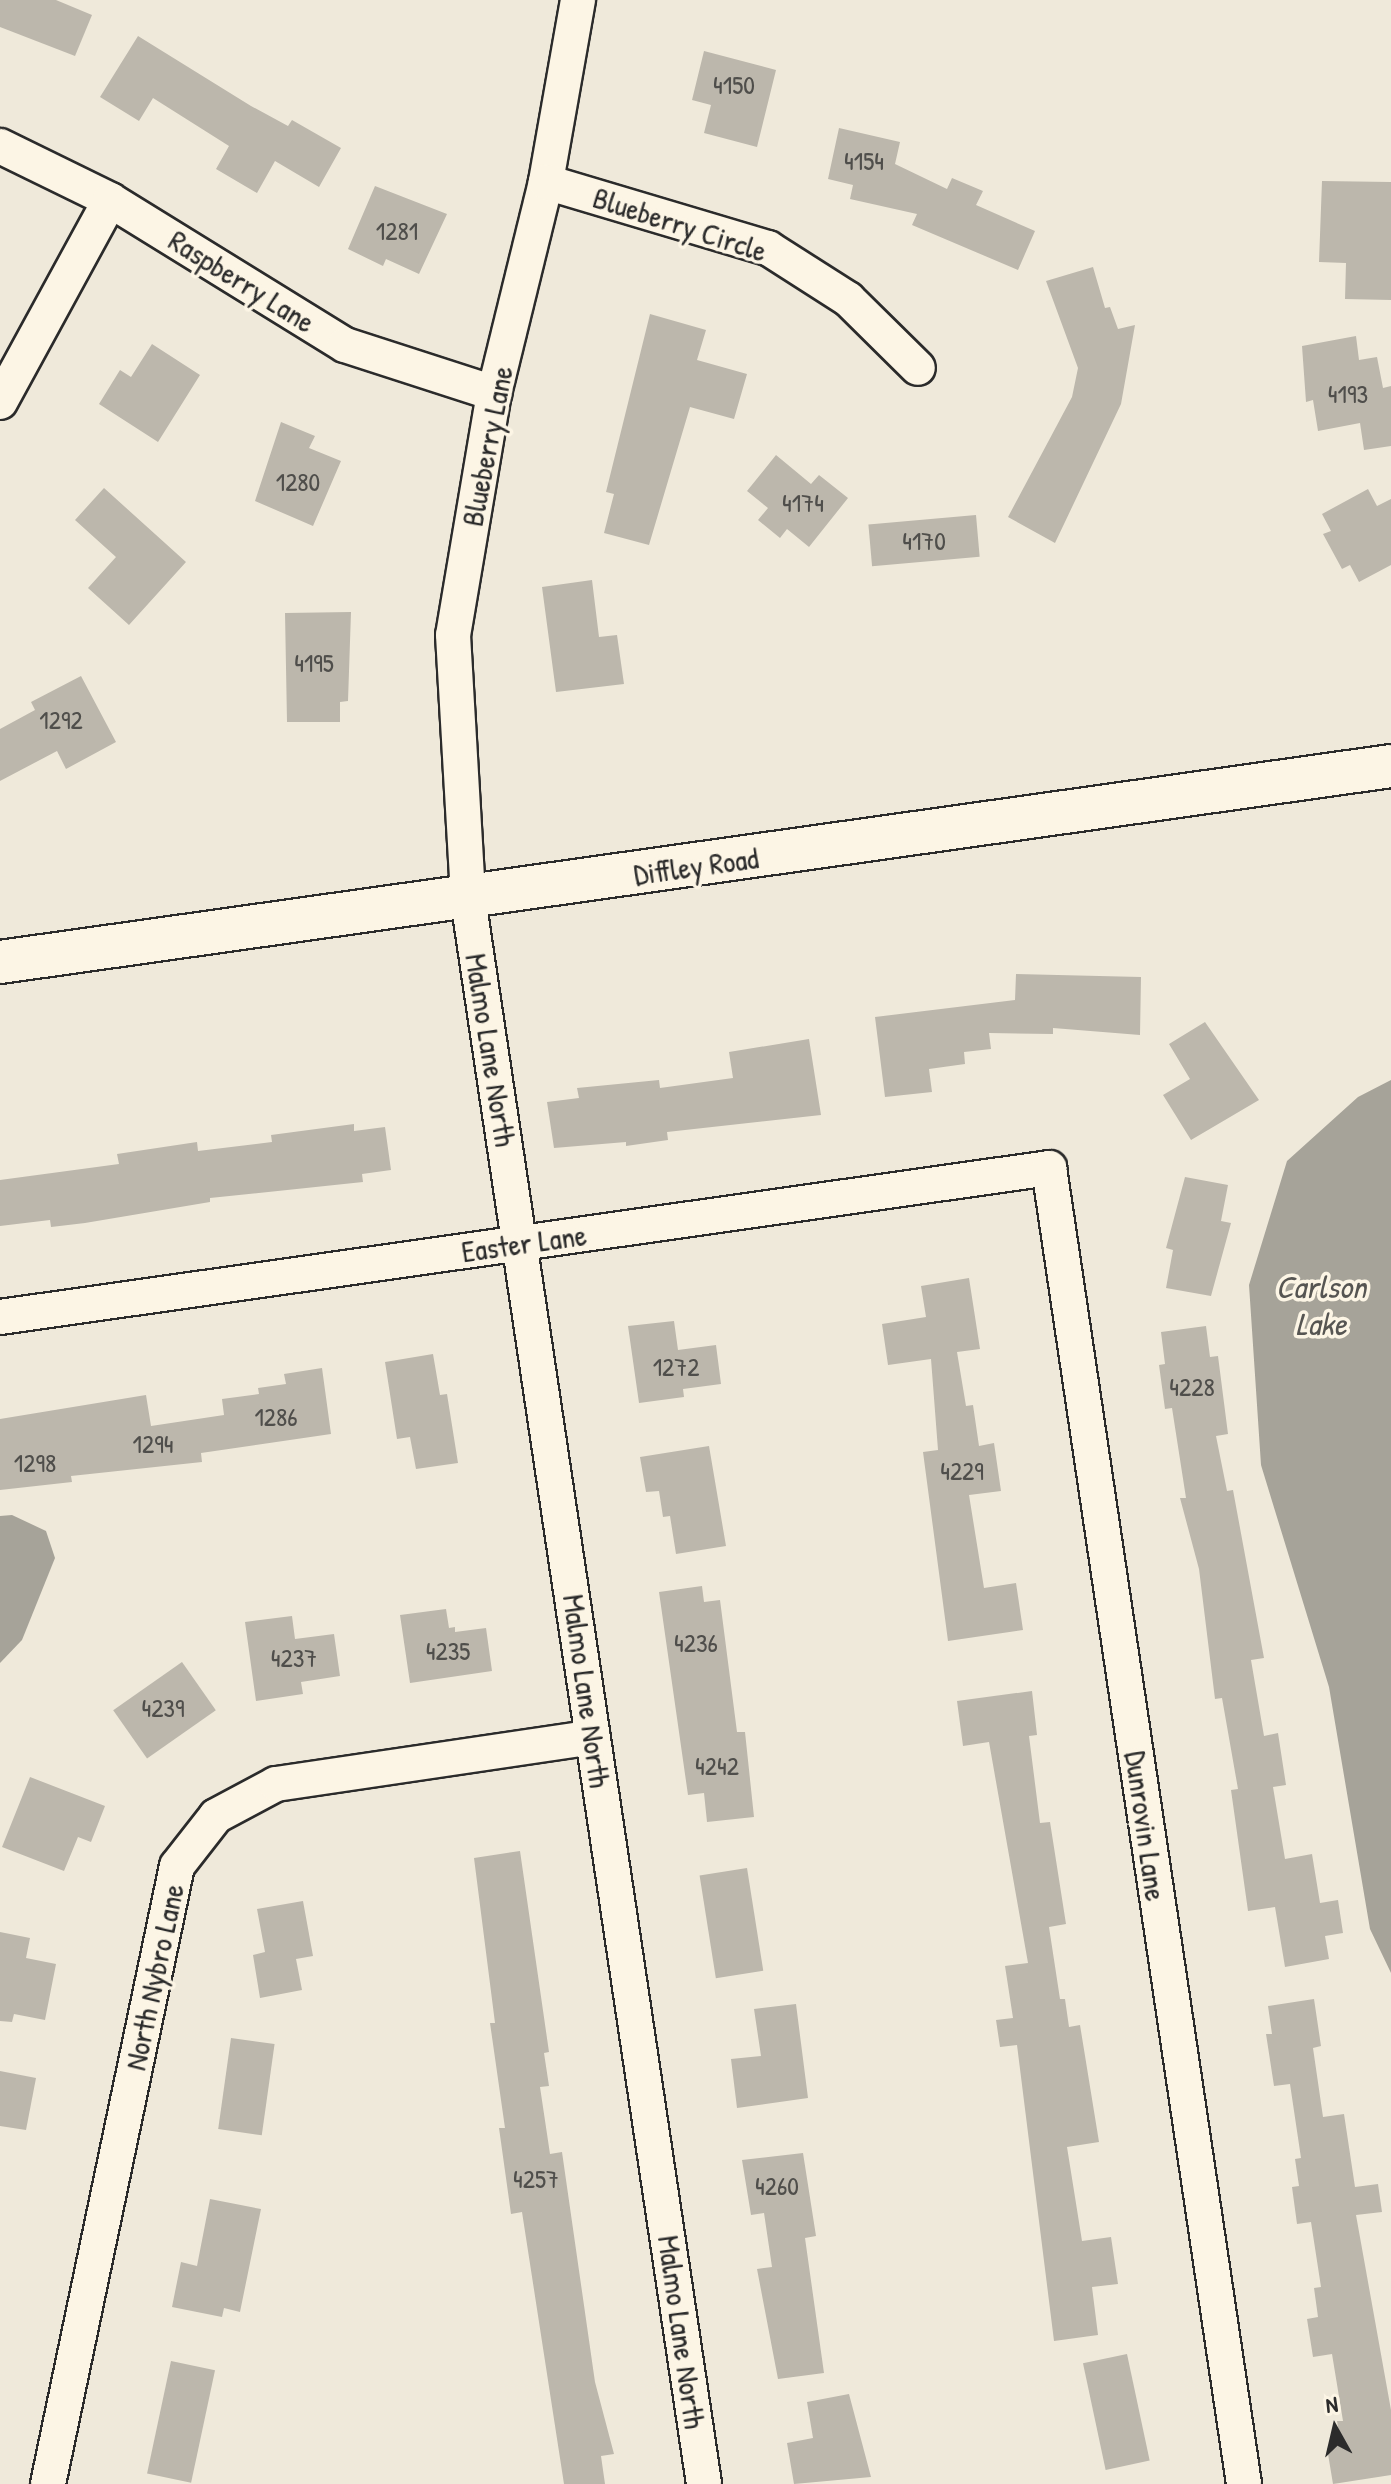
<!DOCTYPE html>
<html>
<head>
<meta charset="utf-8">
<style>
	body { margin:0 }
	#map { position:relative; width:1391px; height:2484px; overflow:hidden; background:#efe9da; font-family:"Patrick Hand",sans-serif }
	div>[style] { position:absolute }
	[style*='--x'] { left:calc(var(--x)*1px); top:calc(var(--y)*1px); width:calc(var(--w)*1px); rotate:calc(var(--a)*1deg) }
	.water>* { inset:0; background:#a6a399 }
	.building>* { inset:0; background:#bcb7ac; transform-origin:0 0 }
	.roads { filter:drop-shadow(2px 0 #2b2b2b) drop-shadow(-2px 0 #2b2b2b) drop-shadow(0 2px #2b2b2b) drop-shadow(0 -2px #2b2b2b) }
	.minor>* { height:34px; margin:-17px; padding:0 17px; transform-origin:17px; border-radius:17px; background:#fcf5e5 }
	.major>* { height:42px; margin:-21px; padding:0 21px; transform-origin:21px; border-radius:21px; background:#fcf5e5 }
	span { translate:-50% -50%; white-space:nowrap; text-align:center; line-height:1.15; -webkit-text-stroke:7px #fcf5e5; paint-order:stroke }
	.number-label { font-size:26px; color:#4f4e4b }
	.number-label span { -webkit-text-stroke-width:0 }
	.street-label { font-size:30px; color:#2b2b2b }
	.water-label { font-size:32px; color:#565552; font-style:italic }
	.north { position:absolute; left:1295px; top:2388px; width:80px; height:80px; -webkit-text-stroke:6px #fcf5e5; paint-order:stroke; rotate:352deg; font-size:22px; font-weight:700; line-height:32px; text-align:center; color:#2b2b2b }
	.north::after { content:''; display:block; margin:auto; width:28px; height:36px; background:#2b2b2b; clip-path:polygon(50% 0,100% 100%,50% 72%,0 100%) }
</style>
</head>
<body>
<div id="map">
	<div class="water">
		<i style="clip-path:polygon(1391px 1080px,1391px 1973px,1370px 1929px,1329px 1687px,1261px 1465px,1249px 1285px,1287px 1161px,1358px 1097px)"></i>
		<i style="clip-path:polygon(12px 1515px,46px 1531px,55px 1558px,22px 1640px,0 1663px,0 1516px)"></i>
	</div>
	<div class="building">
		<i style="clip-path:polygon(0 0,56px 0,92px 15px,75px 56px,0 27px)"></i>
		<i style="clip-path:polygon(138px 36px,251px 106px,288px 126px,292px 120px,341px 148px,319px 187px,275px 161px,257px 193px,216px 169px,229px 146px,153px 98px,139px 121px,100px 97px)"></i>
		<i style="clip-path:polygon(704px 51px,776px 70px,757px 147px,704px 133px,711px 105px,692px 100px)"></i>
		<i style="clip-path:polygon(839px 128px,900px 142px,895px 164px,947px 189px,952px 178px,983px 191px,976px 205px,1035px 231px,1018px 270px,912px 225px,917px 214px,850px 199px,853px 185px,828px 179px)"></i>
		<i style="clip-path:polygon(1322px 181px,1391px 182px,1391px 300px,1345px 299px,1346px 263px,1319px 262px)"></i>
		<i style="clip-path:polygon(375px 186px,447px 214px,419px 274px,386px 259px,383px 266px,348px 249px)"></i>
		<i style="clip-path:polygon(1093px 267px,1105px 308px,1110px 307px,1118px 329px,1135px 325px,1121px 404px,1055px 543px,1008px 517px,1072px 397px,1078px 368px,1046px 281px)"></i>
		<i style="clip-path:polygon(650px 314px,706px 330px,697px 360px,747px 374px,734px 419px,690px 407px,649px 545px,604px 533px,614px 494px,606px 492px)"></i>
		<i style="clip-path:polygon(1356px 336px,1359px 360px,1377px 357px,1383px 388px,1391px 386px,1391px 446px,1364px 450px,1360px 423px,1318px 431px,1313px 400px,1306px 402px,1302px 346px)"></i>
		<i style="clip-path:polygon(152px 344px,200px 375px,158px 442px,99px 404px,120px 370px,131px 377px)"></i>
		<i style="clip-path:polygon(281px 422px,315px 436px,309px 448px,341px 461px,313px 526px,255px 501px)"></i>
		<i style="clip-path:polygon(776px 455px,811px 484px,819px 475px,848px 498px,809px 547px,787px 529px,780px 538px,758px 520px,768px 508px,747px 491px)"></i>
		<i style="clip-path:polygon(104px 488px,186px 562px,129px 625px,88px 588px,116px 557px,75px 520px)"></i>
		<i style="clip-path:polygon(1368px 489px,1377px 506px,1391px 499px,1391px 565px,1359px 582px,1350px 565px,1342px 569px,1323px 534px,1331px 531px,1322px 514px)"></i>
		<i style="left:976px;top:515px;width:42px;height:108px;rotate:85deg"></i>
		<i style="clip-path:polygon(592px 580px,599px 637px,617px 635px,624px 684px,556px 692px,542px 587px)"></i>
		<i style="clip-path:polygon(351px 612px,348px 701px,340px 702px,340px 722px,287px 722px,285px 613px)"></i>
		<i style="clip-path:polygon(81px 676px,116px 742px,66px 769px,57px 751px,0 781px,0 729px,35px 710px,31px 702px)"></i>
		<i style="clip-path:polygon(1016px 974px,1141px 977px,1140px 1035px,1053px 1028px,1053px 1034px,989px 1033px,991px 1049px,964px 1052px,965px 1064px,929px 1069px,932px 1092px,885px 1097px,875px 1017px,1015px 1000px)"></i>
		<i style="clip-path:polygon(1205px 1022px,1259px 1100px,1191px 1140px,1163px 1095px,1190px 1079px,1169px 1044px)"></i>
		<i style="clip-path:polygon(809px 1039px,821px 1115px,667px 1132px,668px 1140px,626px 1146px,626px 1142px,554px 1148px,547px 1102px,579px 1098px,577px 1088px,659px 1080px,660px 1088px,733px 1078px,729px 1052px)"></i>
		<i style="clip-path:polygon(354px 1124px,354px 1131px,385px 1127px,391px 1170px,362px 1174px,363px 1182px,210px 1198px,210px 1202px,85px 1223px,51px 1227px,50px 1220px,0 1226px,0 1180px,119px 1164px,117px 1154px,197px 1142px,198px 1151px,272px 1142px,271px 1135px)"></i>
		<i style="clip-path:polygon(1185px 1177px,1228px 1185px,1221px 1221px,1231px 1223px,1211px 1296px,1166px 1288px,1173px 1250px,1166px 1248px)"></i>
		<i style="clip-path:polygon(969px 1278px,980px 1349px,957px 1352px,966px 1406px,973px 1405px,979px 1446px,994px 1443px,1001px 1491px,969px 1495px,984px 1588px,1016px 1583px,1023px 1630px,948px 1641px,923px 1452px,938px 1450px,931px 1359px,888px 1365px,882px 1324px,926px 1317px,921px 1286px)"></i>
		<i style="clip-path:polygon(674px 1321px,678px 1350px,716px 1345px,721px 1384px,683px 1389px,684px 1397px,639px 1403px,628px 1326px)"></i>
		<i style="clip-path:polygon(1206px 1326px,1210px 1357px,1218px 1356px,1228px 1434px,1216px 1436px,1227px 1491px,1233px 1490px,1264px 1658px,1251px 1660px,1264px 1736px,1278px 1733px,1286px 1785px,1273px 1787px,1285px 1859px,1312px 1854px,1320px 1903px,1338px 1900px,1343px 1933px,1325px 1936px,1329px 1959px,1285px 1967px,1275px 1907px,1248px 1911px,1231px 1790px,1238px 1789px,1222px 1698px,1215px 1699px,1199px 1569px,1180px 1498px,1186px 1498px,1172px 1408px,1165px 1409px,1159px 1365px,1165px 1364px,1161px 1332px)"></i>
		<i style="clip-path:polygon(433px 1354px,440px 1395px,447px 1394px,458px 1463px,416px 1469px,410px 1437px,397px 1439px,385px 1362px)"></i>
		<i style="clip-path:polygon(322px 1368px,331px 1434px,201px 1453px,202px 1462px,71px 1476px,72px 1482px,0 1490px,0 1419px,146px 1395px,151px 1426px,224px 1415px,222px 1399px,259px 1394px,258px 1388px,286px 1384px,284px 1374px)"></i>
		<i style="clip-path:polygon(709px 1446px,726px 1546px,676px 1554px,670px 1516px,663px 1517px,659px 1491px,646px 1492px,640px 1457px)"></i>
		<i style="clip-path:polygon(702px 1586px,704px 1602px,720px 1600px,737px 1732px,745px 1732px,754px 1817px,707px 1822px,704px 1793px,688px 1795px,659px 1592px)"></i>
		<i style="clip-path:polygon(446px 1609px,449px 1628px,455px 1627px,455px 1632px,486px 1628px,492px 1671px,410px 1683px,400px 1615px)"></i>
		<i style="clip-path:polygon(292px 1616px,295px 1639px,334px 1634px,340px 1676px,301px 1682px,303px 1694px,256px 1701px,245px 1622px)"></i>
		<i style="left:182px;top:1662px;width:59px;height:84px;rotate:55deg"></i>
		<i style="clip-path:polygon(1032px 1691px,1037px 1735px,1029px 1736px,1040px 1823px,1050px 1822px,1066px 1924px,1049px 1927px,1060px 1999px,1065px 1999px,1069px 2027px,1080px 2025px,1099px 2142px,1067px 2147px,1082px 2241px,1111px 2237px,1118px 2284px,1092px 2287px,1098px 2335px,1054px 2341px,1017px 2045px,1000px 2047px,996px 2020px,1013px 2018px,1005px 1966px,1028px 1963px,989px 1742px,963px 1746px,957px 1701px)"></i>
		<i style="clip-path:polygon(30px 1777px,105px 1806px,91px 1842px,78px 1837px,64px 1871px,2px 1847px)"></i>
		<i style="clip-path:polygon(520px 1851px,549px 2052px,544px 2053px,549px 2086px,540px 2087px,550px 2154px,562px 2152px,595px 2382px,614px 2454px,601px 2456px,605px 2484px,564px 2484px,522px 2212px,511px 2214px,499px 2128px,505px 2128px,490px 2023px,495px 2023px,474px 1858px)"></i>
		<i style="left:747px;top:1868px;width:104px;height:48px;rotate:81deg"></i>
		<i style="clip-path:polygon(303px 1901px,313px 1956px,296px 1959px,302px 1990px,260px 1998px,253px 1955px,265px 1952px,257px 1909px)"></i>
		<i style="clip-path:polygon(0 1932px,30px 1938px,26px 1958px,56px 1964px,45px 2020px,14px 2014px,12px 2022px,0 2021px)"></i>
		<i style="clip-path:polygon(1314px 1999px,1321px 2046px,1313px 2048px,1323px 2117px,1344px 2114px,1355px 2187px,1378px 2184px,1382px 2212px,1356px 2215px,1391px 2410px,1391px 2475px,1333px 2484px,1327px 2448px,1341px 2445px,1337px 2421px,1343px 2421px,1332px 2354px,1313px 2357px,1307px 2319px,1318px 2317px,1314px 2288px,1321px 2287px,1311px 2222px,1297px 2224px,1292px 2187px,1299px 2186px,1295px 2159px,1301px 2158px,1290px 2084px,1274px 2086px,1266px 2034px,1272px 2034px,1268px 2006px)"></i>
		<i style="clip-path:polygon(796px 2004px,808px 2098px,737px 2108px,731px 2059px,761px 2056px,754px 2009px)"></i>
		<i style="left:231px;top:2038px;width:44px;height:92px;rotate:8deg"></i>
		<i style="clip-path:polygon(0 2071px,36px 2078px,26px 2130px,0 2126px)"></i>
		<i style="clip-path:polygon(803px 2153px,816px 2236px,805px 2238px,824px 2373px,778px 2379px,757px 2269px,772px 2267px,764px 2213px,751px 2215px,742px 2160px)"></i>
		<i style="clip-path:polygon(210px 2199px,261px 2209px,240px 2312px,224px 2308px,222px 2317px,172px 2307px,181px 2262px,197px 2266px)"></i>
		<i style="left:1127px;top:2354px;width:109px;height:45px;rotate:78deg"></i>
		<i style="left:171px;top:2361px;width:45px;height:115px;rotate:12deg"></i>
		<i style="clip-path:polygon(849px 2394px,871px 2477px,794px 2484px,787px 2443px,813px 2438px,807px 2402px)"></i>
	</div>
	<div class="roads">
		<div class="minor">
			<i style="--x:578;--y:0;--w:185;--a:100"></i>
			<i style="--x:546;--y:182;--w:217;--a:103.8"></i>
			<i style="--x:494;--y:393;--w:245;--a:99.6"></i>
			<i style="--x:453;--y:635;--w:264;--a:86.7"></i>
			<i style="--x:468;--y:899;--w:1602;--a:81.53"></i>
			<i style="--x:0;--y:146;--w:123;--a:26.1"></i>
			<i style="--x:110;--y:200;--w:276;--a:31.7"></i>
			<i style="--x:345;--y:345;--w:157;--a:17.9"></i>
			<i style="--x:546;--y:182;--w:232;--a:16.6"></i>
			<i style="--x:768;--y:248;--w:95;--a:32.5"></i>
			<i style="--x:848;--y:299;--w:98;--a:44.6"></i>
			<i style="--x:0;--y:402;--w:230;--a:-61.4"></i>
			<i style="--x:0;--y:1317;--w:1060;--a:-8.08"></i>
			<i style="--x:1049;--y:1168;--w:1330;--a:81.57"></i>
			<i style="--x:48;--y:2484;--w:631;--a:-78.21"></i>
			<i style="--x:177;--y:1866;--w:63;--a:-52"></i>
			<i style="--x:216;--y:1816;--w:68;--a:-28.1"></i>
			<i style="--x:276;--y:1784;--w:320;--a:-8.4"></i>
		</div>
		<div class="major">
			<i style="--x:0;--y:962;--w:1405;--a:-8.02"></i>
		</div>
	</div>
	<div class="number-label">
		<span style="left:734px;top:85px">4150</span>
		<span style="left:864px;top:161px">4154</span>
		<span style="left:397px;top:231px">1281</span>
		<span style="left:1348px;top:394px">4193</span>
		<span style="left:298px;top:482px">1280</span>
		<span style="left:803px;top:503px">4174</span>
		<span style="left:924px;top:541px">4170</span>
		<span style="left:314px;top:663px">4195</span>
		<span style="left:61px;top:720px">1292</span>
		<span style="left:676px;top:1367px">1272</span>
		<span style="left:1192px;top:1387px">4228</span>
		<span style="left:276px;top:1417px">1286</span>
		<span style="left:153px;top:1444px">1294</span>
		<span style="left:35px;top:1463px">1298</span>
		<span style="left:962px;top:1471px">4229</span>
		<span style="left:696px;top:1643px">4236</span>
		<span style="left:448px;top:1651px">4235</span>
		<span style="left:294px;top:1658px">4237</span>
		<span style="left:163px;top:1708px">4239</span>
		<span style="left:717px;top:1766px">4242</span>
		<span style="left:536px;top:2179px">4257</span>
		<span style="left:777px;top:2186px">4260</span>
	</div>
	<div class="street-label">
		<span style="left:680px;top:224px;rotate:18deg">Blueberry Circle</span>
		<span style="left:242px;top:281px;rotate:32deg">Raspberry Lane</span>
		<span style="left:487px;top:446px;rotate:-79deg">Blueberry Lane</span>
		<span style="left:696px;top:866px;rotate:-8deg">Diffley Road</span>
		<span style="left:491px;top:1050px;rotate:81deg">Malmo Lane North</span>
		<span style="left:524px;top:1243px;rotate:-8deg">Easter Lane</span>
		<span style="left:587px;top:1691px;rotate:82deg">Malmo Lane North</span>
		<span style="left:1146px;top:1826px;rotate:82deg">Dunrovin Lane</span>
		<span style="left:154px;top:1977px;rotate:-78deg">North Nybro Lane</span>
		<span style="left:682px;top:2332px;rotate:82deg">Malmo Lane North</span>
	</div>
	<div class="water-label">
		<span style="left:1321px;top:1306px">Carlson<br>Lake</span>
	</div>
	<div class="north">N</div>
</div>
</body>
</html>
